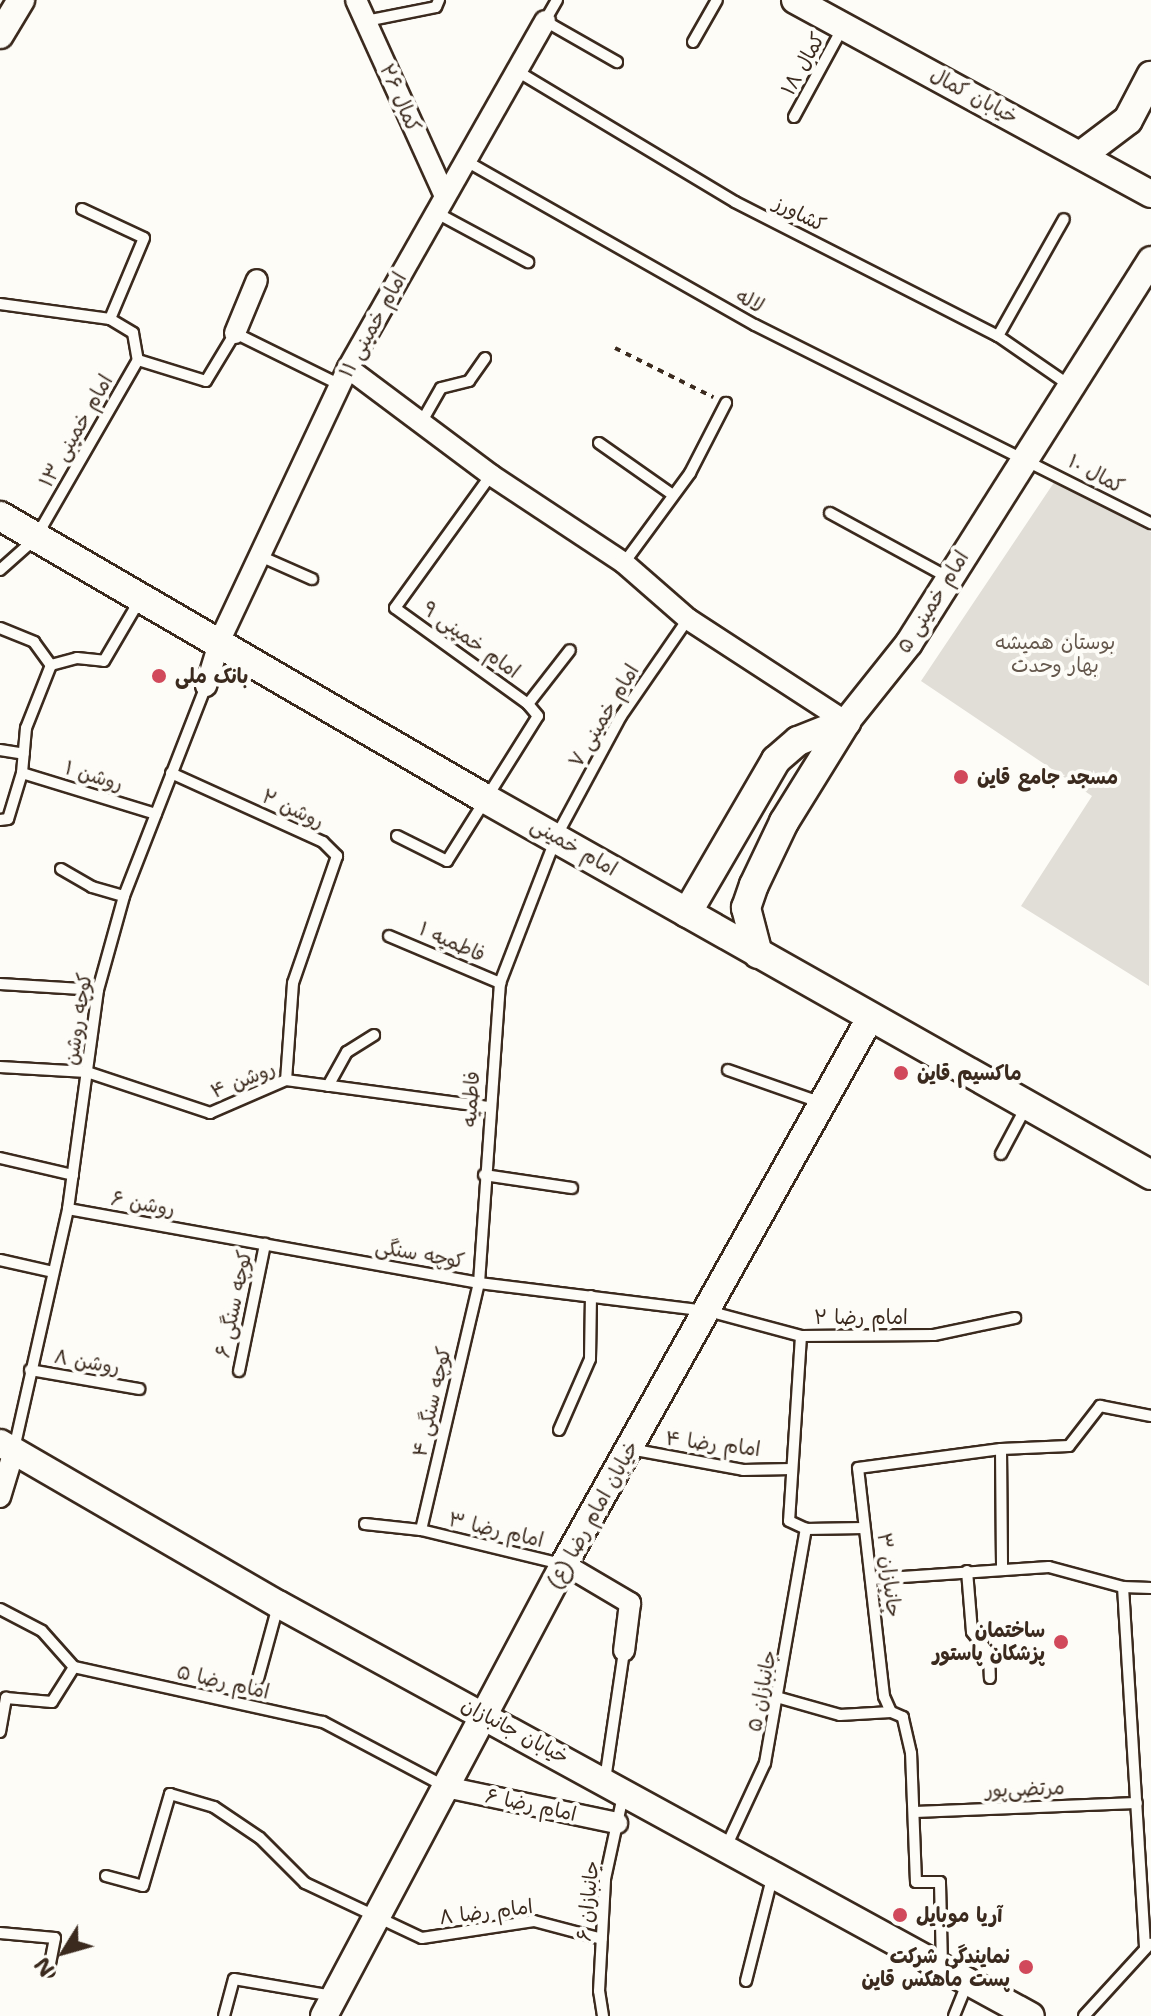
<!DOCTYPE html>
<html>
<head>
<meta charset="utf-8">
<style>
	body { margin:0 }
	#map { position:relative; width:1151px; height:2016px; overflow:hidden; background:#fdfcf7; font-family:"Shantell Sans","Playpen Sans Arabic",sans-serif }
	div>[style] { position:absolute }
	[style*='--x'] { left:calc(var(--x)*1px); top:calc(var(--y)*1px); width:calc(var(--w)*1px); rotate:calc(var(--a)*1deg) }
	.green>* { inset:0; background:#e1ded7 }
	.path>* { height:4px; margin-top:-2px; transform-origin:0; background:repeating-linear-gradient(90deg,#3b2a1e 0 6px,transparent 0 12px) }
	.roads { filter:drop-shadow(2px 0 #3b2a1e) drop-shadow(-2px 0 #3b2a1e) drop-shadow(0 2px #3b2a1e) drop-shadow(0 -2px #3b2a1e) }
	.service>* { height:10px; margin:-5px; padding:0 5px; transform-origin:5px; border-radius:5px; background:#fdfcf7 }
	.minor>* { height:20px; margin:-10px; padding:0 10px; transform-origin:10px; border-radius:10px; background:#fdfcf7 }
	.tertiary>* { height:26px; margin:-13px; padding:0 13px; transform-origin:13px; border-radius:13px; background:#fdfcf7 }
	.secondary>* { height:28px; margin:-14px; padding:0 14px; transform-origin:14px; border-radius:14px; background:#fdfcf7 }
	.dots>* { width:22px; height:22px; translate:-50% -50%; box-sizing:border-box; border:4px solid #fdfcf7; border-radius:50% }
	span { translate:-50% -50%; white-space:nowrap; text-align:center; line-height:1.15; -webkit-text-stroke:8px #fdfcf7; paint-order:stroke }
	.street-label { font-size:20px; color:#3b2a1e }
	.park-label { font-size:20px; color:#64574c }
	.poi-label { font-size:20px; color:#3b2a1e; font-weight:700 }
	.left { translate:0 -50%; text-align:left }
	.right { translate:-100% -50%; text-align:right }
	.north { position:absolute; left:24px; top:1912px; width:80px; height:80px; -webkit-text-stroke:6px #fdfcf7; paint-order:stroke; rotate:233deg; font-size:22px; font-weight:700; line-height:32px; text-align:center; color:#3b2a1e }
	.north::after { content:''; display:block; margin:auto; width:28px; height:36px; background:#3b2a1e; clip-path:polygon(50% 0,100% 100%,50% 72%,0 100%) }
</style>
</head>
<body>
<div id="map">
	<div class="green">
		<i style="clip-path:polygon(1055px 481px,1151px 532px,1149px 986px,1021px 906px,1092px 796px,921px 681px)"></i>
	</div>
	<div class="path">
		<i style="--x:615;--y:348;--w:110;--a:26.6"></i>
	</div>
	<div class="roads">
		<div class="service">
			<i style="--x:557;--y:0;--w:24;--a:120"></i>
			<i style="--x:545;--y:21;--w:83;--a:29.7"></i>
			<i style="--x:366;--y:21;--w:71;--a:-11.3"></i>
			<i style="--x:436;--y:7;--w:8;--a:-67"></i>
			<i style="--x:693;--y:42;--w:48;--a:-60.3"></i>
			<i style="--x:517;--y:71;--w:254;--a:31"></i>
			<i style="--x:735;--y:202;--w:295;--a:27"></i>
			<i style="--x:998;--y:336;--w:86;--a:34.6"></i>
			<i style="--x:794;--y:117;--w:100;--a:-61.4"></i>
			<i style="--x:466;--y:161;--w:332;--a:29.6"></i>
			<i style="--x:755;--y:325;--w:443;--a:26.6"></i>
			<i style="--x:82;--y:209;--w:68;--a:25.1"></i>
			<i style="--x:144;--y:238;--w:88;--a:112.8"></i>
			<i style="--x:435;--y:212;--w:106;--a:28.3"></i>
			<i style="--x:0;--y:304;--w:111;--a:7.8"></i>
			<i style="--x:110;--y:319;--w:27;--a:31"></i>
			<i style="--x:133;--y:333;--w:27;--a:80"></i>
			<i style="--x:998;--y:336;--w:134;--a:-60.6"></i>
			<i style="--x:421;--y:423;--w:40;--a:-60.3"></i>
			<i style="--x:441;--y:388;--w:29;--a:-14"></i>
			<i style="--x:469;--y:381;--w:28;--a:-55"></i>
			<i style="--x:599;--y:443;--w:90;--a:35.1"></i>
			<i style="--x:830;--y:513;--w:136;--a:28.6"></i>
			<i style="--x:260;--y:556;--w:57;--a:23.9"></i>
			<i style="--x:624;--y:563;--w:112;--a:-53.7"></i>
			<i style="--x:690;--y:473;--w:79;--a:-62.8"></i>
			<i style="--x:0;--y:570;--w:47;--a:-41.5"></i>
			<i style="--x:35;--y:539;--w:207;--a:-60.1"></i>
			<i style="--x:138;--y:360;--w:71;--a:17.2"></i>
			<i style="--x:206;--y:381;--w:56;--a:-58.9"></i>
			<i style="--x:235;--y:333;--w:117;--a:26.3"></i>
			<i style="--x:0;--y:628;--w:37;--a:22"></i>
			<i style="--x:34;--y:642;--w:29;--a:54"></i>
			<i style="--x:51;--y:665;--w:68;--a:111.6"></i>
			<i style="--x:26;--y:728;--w:45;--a:95.1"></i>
			<i style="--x:22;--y:773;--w:48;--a:106.9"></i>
			<i style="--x:8;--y:819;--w:8;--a:173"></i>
			<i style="--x:51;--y:665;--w:27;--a:-15"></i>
			<i style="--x:77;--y:658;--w:27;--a:6"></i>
			<i style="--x:104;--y:661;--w:69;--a:-59.7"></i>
			<i style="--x:528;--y:704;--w:68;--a:-52.1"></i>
			<i style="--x:0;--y:750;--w:24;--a:9"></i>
			<i style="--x:22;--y:773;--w:140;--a:17"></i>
			<i style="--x:171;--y:773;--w:167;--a:24.4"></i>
			<i style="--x:323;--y:842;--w:20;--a:45"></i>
			<i style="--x:337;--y:856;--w:134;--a:109.1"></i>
			<i style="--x:293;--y:983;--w:97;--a:94.1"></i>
			<i style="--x:397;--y:836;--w:56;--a:26.6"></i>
			<i style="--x:447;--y:861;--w:171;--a:-57.9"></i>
			<i style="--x:538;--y:716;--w:16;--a:-130"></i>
			<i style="--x:528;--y:704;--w:164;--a:-144.2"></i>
			<i style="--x:395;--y:608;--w:164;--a:-54.2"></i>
			<i style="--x:61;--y:869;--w:36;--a:30"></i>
			<i style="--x:92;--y:887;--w:33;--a:16"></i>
			<i style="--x:389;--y:936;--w:121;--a:22.9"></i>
			<i style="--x:0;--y:984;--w:98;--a:3.5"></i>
			<i style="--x:0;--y:1067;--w:87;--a:3.3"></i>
			<i style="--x:87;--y:1072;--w:130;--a:18.4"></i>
			<i style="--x:210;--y:1113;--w:83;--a:-23.5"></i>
			<i style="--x:286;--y:1080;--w:204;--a:7.6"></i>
			<i style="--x:728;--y:1070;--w:100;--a:19.3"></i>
			<i style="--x:328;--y:1086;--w:39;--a:-61"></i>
			<i style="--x:347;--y:1052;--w:32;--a:-32"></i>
			<i style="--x:1001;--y:1154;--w:53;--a:-62"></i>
			<i style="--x:0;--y:1158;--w:75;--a:13.1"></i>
			<i style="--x:484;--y:1175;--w:89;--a:8.4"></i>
			<i style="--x:68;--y:1209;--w:418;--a:10.2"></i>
			<i style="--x:479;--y:1283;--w:231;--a:7"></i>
			<i style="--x:708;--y:1311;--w:96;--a:15"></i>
			<i style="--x:801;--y:1336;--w:133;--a:-0.4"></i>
			<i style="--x:934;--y:1335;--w:83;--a:-11.9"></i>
			<i style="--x:0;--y:1260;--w:54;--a:12.8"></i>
			<i style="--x:801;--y:1336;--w:185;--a:93.7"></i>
			<i style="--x:789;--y:1521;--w:19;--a:25"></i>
			<i style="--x:806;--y:1529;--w:58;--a:-1"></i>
			<i style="--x:30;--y:1370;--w:111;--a:9.9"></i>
			<i style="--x:239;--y:1371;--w:130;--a:-78.4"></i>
			<i style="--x:559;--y:1430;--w:77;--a:-66.4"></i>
			<i style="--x:590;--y:1359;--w:63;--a:-89.1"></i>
			<i style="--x:14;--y:1449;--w:246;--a:-77.3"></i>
			<i style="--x:68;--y:1209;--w:221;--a:-82.2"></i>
			<i style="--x:98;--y:990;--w:98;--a:-74.5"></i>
			<i style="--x:124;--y:896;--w:225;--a:-68.7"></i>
			<i style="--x:630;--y:1449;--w:115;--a:10.5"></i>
			<i style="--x:743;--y:1470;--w:49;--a:-1.2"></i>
			<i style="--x:1001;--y:1449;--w:118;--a:89.5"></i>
			<i style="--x:365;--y:1524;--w:56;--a:6.1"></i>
			<i style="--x:421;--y:1530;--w:145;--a:13.6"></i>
			<i style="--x:421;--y:1530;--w:254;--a:-76.8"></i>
			<i style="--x:479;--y:1283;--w:301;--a:-86"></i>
			<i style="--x:500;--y:983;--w:159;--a:-68.9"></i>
			<i style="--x:557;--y:835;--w:135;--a:-61.7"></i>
			<i style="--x:621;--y:716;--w:118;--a:-55.4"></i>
			<i style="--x:967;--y:1571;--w:61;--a:85.3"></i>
			<i style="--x:972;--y:1632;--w:27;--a:51"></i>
			<i style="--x:989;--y:1653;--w:25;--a:88"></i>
			<i style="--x:873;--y:1579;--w:176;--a:-3.9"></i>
			<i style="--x:1049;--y:1567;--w:77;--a:15.1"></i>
			<i style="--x:1123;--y:1587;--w:28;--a:2"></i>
			<i style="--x:1123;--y:1587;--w:362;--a:86.5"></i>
			<i style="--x:0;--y:1609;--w:47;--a:27.6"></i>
			<i style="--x:42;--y:1631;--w:48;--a:48.4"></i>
			<i style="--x:74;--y:1667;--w:255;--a:12.5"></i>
			<i style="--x:323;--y:1722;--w:137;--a:27.9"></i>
			<i style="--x:258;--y:1679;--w:76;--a:-74.7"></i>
			<i style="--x:780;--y:1698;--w:62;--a:15.8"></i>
			<i style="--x:840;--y:1715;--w:51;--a:-3.4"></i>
			<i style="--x:0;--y:1732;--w:35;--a:-80"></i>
			<i style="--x:6;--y:1698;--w:46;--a:5"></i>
			<i style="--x:52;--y:1702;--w:41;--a:-57.8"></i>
			<i style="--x:605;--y:1780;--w:130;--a:-81.6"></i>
			<i style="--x:914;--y:1812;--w:223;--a:-2.3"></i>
			<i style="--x:726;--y:1847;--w:93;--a:-65.1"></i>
			<i style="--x:765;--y:1763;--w:238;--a:-80.1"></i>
			<i style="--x:106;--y:1876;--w:38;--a:15"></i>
			<i style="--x:143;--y:1886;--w:96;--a:-73.6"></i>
			<i style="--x:170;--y:1794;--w:46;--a:16.5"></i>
			<i style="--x:214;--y:1807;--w:55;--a:34"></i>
			<i style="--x:260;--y:1838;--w:64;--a:45"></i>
			<i style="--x:305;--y:1883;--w:129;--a:25.2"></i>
			<i style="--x:422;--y:1938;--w:113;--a:-8.6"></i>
			<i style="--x:534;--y:1921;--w:70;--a:14.8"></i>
			<i style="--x:0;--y:1933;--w:55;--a:5.2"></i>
			<i style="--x:55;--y:1938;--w:33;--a:101"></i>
			<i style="--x:942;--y:1965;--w:83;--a:-91.4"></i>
			<i style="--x:940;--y:1882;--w:24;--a:180"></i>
			<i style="--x:916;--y:1882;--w:129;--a:-92.2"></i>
			<i style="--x:911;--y:1753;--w:37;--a:-103"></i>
			<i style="--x:903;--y:1717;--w:13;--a:-157"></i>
			<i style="--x:891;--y:1712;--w:17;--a:-114"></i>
			<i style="--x:884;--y:1696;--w:229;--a:-96.5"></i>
			<i style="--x:858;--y:1468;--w:144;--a:-7.6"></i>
			<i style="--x:1001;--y:1449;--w:68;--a:-2.5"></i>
			<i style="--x:1069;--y:1446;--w:51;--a:-52.2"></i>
			<i style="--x:1100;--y:1406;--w:52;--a:11.1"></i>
			<i style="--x:746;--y:1981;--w:106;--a:-75.8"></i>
			<i style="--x:224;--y:2016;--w:38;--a:-75"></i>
			<i style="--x:234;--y:1979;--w:100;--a:9.7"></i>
			<i style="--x:603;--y:2016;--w:25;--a:-99"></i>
			<i style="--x:599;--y:1991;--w:112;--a:-86.9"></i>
			<i style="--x:605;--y:1879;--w:85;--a:-77.8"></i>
			<i style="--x:954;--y:2016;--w:35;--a:-68"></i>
			<i style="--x:1084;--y:2016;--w:98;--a:-47.5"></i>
		</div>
		<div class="minor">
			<i style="--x:356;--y:0;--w:215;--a:65.6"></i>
			<i style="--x:235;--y:333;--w:57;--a:-67.5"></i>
			<i style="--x:348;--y:368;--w:179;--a:36.8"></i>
			<i style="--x:491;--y:475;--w:159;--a:33.5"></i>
			<i style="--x:624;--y:563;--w:85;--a:41.2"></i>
			<i style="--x:688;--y:619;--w:189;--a:33.1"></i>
			<i style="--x:206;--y:686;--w:48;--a:-73.1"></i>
			<i style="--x:220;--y:640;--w:301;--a:-64.8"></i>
			<i style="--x:348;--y:368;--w:399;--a:-60.4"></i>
			<i style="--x:0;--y:1497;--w:48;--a:-73.1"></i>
			<i style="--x:564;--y:1564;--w:77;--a:30.6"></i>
			<i style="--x:630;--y:1603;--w:48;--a:97.1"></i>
			<i style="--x:446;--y:1787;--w:175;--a:11.9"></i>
		</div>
		<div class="tertiary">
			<i style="--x:795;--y:0;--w:405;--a:28.6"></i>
			<i style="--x:0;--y:35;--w:41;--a:-59"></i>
			<i style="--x:846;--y:722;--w:101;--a:-51.4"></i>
			<i style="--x:909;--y:643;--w:453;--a:-57.7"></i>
			<i style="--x:0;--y:1443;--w:321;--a:30.1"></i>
			<i style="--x:278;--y:1604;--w:858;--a:28.69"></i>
			<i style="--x:324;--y:2016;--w:512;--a:-62.03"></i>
			<i style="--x:564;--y:1564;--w:626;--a:-60.73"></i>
		</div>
		<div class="secondary">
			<i style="--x:1083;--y:154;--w:56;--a:-37.1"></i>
			<i style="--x:1128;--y:120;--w:50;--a:-62.4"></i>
			<i style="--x:0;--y:516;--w:562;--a:30.21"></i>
			<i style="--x:486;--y:799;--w:764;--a:29.48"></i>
			<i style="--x:687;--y:913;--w:177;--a:-59.8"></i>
			<i style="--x:776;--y:760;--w:29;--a:-41"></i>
			<i style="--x:798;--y:741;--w:52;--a:-21.6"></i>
			<i style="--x:758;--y:954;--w:48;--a:-104.6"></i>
			<i style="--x:746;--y:908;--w:24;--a:-71"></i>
			<i style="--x:754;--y:885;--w:70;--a:-64.5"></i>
			<i style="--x:784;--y:822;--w:118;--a:-58.2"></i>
		</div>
	</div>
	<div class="dots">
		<i style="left:159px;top:676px;background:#d1495b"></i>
		<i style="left:961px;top:777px;background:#d1495b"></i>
		<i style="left:901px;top:1073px;background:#d1495b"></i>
		<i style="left:1061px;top:1642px;background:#d1495b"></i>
		<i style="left:900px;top:1915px;background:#d1495b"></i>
		<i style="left:1026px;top:1967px;background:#d1495b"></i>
	</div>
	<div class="street-label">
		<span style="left:803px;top:64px;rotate:-61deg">کمال ۱۸</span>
		<span style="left:974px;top:96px;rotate:28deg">خیابان کمال</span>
		<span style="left:400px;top:98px;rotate:66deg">کمال ۲۶</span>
		<span style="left:800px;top:214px;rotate:27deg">کشاورز</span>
		<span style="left:750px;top:301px;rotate:29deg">لاله</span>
		<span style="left:373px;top:325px;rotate:-61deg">امام خمینی ۱۱</span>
		<span style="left:76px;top:431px;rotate:-60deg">امام خمینی ۱۳</span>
		<span style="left:1096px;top:474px;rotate:28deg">کمال ۱۰</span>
		<span style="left:933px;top:602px;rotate:-58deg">امام خمینی ۵</span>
		<span style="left:471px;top:640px;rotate:36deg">امام خمینی ۹</span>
		<span style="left:604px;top:716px;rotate:-59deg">امام خمینی ۷</span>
		<span style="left:94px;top:776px;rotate:17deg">روشن ۱</span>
		<span style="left:293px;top:809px;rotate:25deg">روشن ۲</span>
		<span style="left:574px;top:847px;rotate:30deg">امام خمینی</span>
		<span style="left:452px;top:942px;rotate:24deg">فاطمیه ۱</span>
		<span style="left:78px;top:1019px;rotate:-81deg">کوچه روشن</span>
		<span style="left:243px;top:1080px;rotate:-22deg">روشن ۴</span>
		<span style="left:471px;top:1099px;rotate:-86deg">فاطمیه</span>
		<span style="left:143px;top:1204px;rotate:10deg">روشن ۶</span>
		<span style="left:420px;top:1254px;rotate:10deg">کوچه سنگی</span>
		<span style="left:234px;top:1304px;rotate:-78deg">کوچه سنگی ۶</span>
		<span style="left:861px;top:1317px">امام رضا ۲</span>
		<span style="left:87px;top:1362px;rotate:10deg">روشن ۸</span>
		<span style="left:432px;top:1402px;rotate:-77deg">کوچه سنگی ۴</span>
		<span style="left:713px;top:1444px;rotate:7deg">امام رضا ۴</span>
		<span style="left:593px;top:1515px;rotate:-61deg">خیابان امام رضا (ع)</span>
		<span style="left:496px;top:1530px;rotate:13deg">امام رضا ۳</span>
		<span style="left:889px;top:1575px;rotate:83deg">جانبازان ۳</span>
		<span style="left:223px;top:1682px;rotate:13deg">امام رضا ۵</span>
		<span style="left:762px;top:1691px;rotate:-79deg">جانبازان ۵</span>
		<span style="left:515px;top:1731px;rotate:28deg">خیابان جانبازان</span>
		<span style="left:1025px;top:1789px;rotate:-2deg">مرتضی‌پور</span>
		<span style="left:531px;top:1805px;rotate:12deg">امام رضا ۶</span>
		<span style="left:588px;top:1901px;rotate:-84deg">جانبازان ۶</span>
		<span style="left:486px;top:1912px;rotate:-7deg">امام رضا ۸</span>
	</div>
	<div class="park-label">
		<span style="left:1055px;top:654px">بوستان همیشه<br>بهار وحدت</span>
	</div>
	<div class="poi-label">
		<span class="left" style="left:175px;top:676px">بانک ملی</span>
		<span class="left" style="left:977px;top:777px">مسجد جامع قاین</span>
		<span class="left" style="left:917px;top:1073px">ماکسیم قاین</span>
		<span class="right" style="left:1045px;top:1642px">ساختمان<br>پزشکان پاستور</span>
		<span class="left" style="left:916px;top:1915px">آریا موبایل</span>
		<span class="right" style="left:1010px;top:1968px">نمایندگی شرکت<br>پست ماهکس قاین</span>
	</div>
	<div class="north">N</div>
</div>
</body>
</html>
